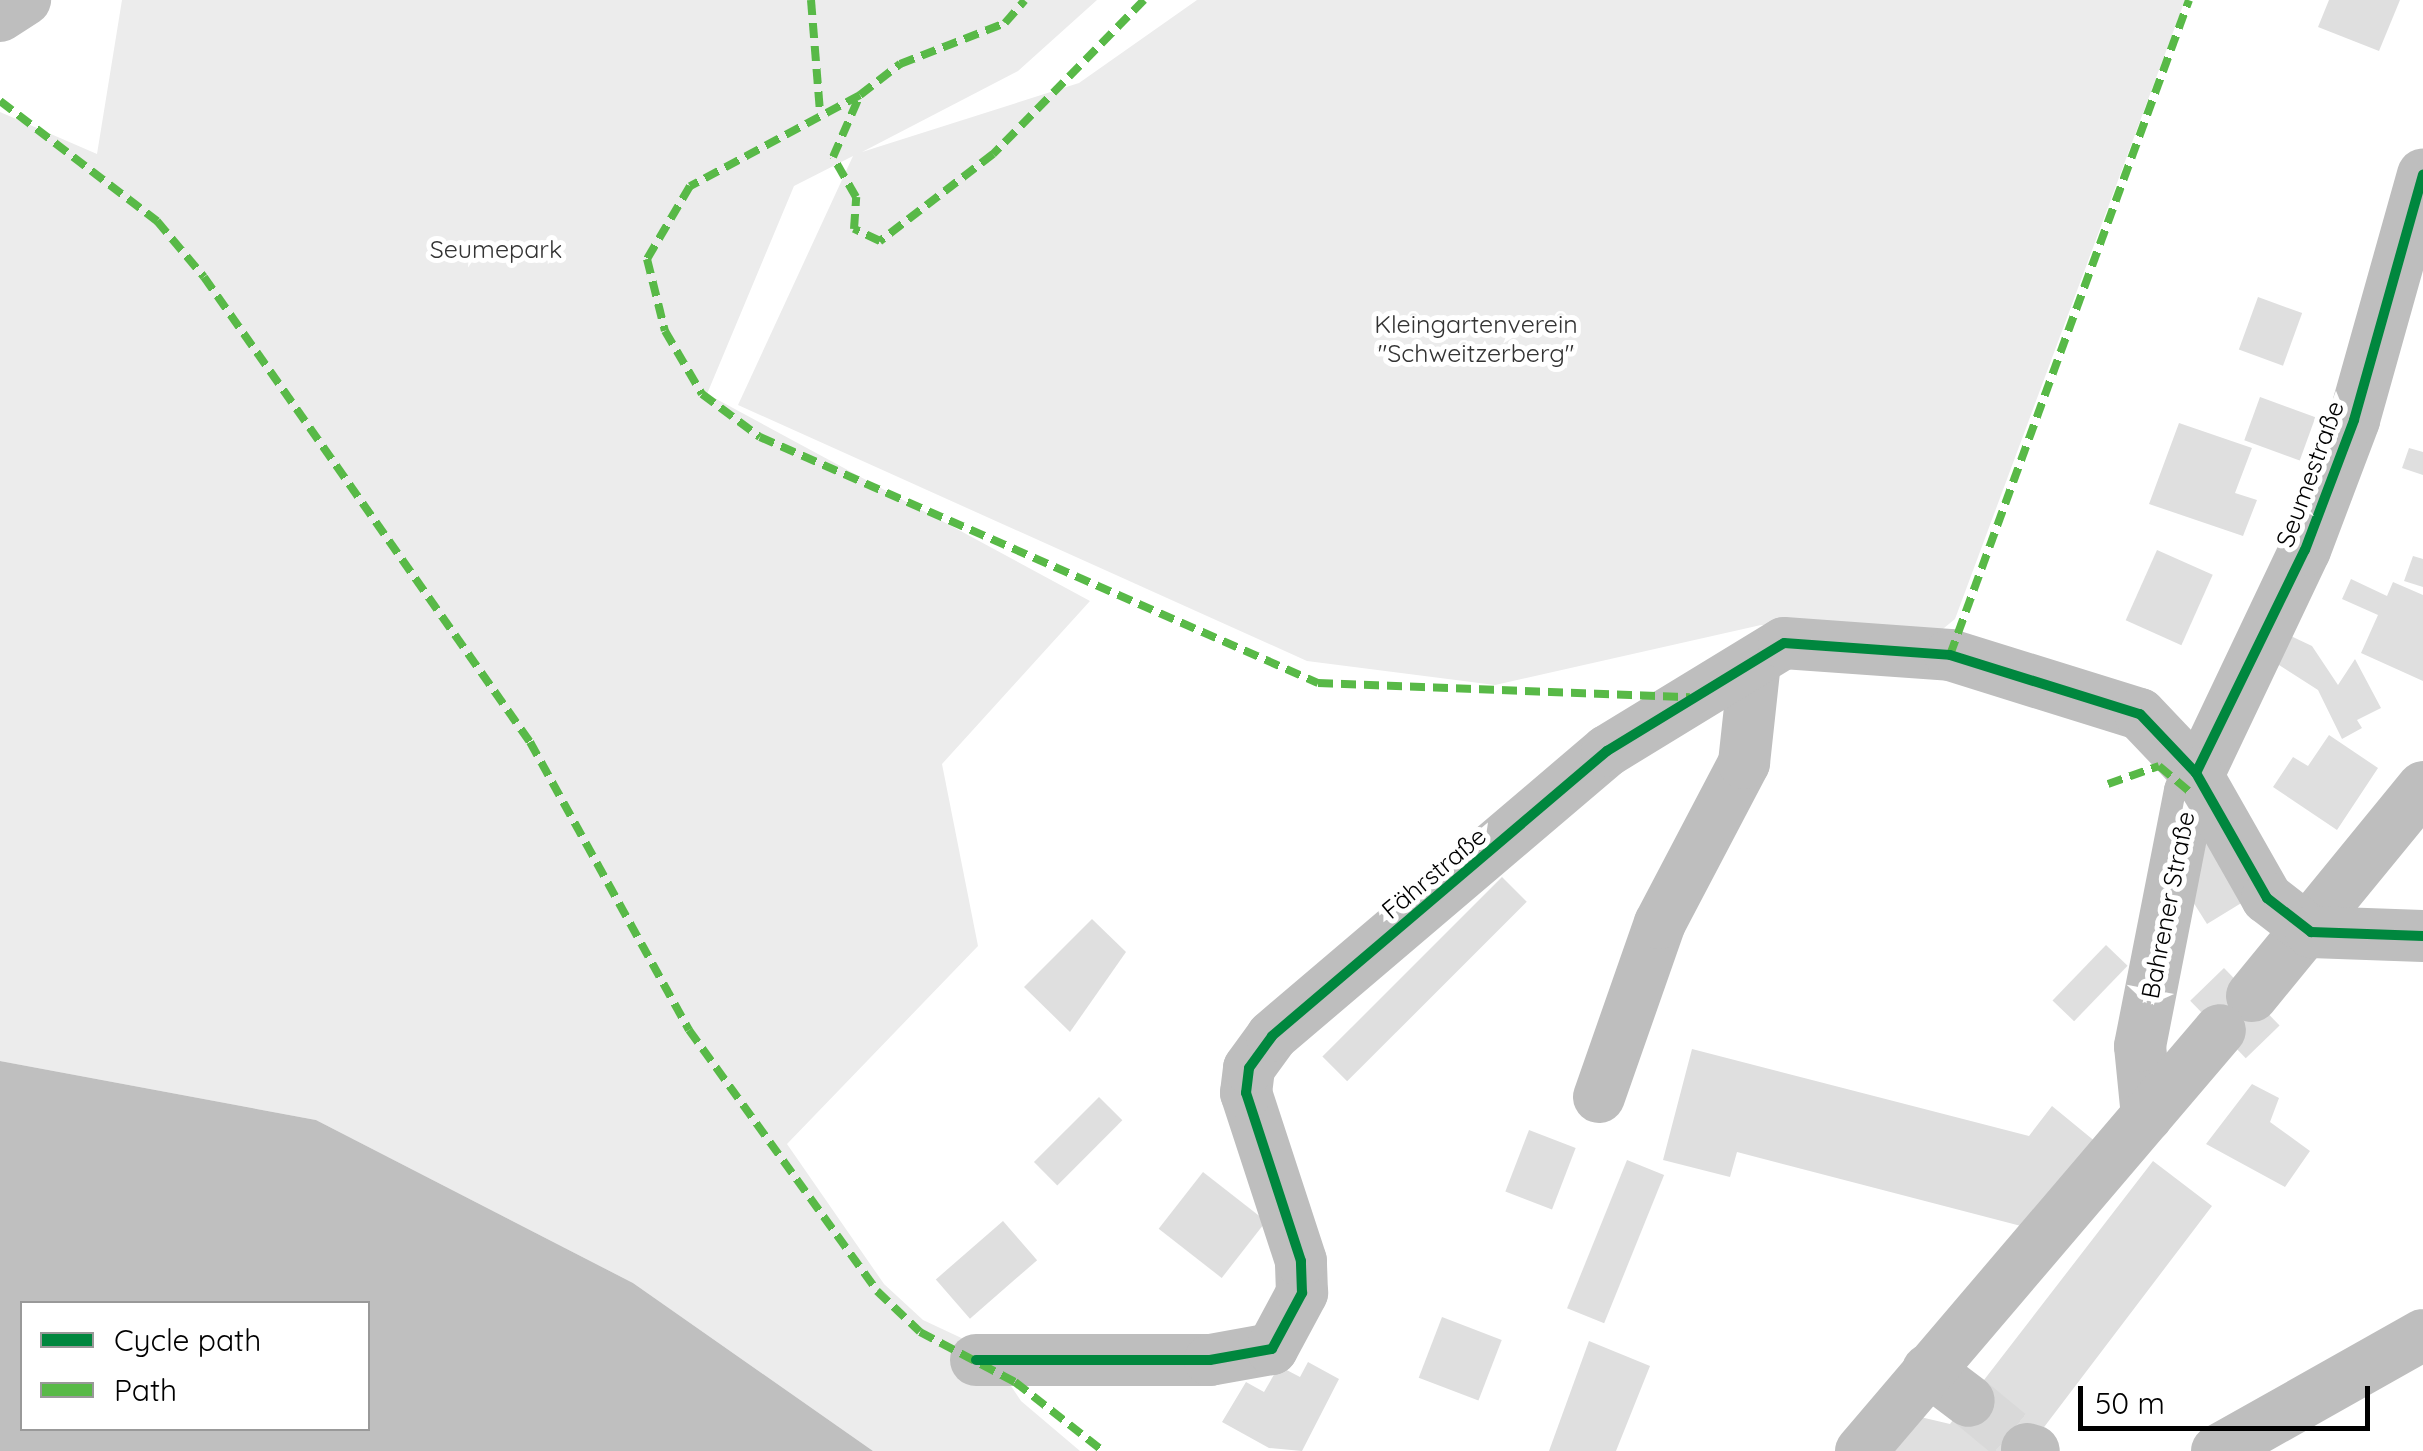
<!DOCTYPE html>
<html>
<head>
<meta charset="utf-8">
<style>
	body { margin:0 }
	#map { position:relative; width:2423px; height:1451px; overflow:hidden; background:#fff; font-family:Quicksand,sans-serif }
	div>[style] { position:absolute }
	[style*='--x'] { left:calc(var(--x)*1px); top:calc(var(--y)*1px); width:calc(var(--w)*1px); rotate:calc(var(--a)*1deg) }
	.green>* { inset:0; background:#ececec }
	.water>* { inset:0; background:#bfbfbf }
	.building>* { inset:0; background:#dfdfdf; transform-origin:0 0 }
	.minor-tunnel>* { height:52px; margin-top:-26px; transform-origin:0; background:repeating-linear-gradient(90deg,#d9d9d9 0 52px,transparent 0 78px) }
	.minor>* { height:52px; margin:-26px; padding:0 26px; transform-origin:26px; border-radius:26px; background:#bebebe }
	.quiet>* { height:8px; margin-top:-4px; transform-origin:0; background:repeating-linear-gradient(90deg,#58b947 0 15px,transparent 0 23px) }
	.cycleway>* { height:10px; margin:-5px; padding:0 5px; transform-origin:5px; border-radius:5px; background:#00873e }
	span { translate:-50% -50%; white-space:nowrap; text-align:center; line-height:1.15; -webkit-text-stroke:10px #fff; paint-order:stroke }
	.park-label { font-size:25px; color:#333 }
	.street-label { font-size:25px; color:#000 }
	.legend { position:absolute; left:20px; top:1301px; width:350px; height:130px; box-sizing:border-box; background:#fff; border:2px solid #999; margin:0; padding:12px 18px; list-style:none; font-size:30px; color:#000 }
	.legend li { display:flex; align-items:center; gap:20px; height:50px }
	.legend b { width:50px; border:2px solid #999 }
	.scale { position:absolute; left:2078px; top:1386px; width:292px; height:45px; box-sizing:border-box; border:5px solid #000; border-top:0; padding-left:12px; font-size:30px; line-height:35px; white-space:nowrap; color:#000; -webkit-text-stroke:8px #fff; paint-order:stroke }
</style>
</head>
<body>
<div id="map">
	<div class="green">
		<i style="clip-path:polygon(122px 0,1097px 0,1018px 71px,862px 152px,1079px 83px,1197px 0,2185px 0,1955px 619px,1933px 637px,1761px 625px,1495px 685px,1307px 661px,738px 405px,853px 156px,794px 186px,707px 394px,1090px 601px,942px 764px,978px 946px,787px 1144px,884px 1284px,923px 1320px,987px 1350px,1021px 1401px,1080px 1451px,873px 1451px,633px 1283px,316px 1120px,0 1061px,0 112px,97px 154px)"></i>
	</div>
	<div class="water">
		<i style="clip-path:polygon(evenodd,0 1061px,316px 1120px,633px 1283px,873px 1451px,0 1451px,0 1061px,22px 1304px,368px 1304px,368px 1428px,22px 1428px,22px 1304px)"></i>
	</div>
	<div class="building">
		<i style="clip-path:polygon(2329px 0,2400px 0,2379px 51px,2318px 27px)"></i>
		<i style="left:2258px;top:297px;width:47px;height:56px;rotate:20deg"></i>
		<i style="left:2260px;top:397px;width:59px;height:46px;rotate:20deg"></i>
		<i style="clip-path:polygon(2179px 423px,2252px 448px,2235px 493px,2257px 500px,2243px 536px,2149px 504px)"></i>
		<i style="clip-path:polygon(2409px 448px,2423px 452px,2423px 475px,2402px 468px)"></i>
		<i style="left:2157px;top:550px;width:61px;height:77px;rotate:24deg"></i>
		<i style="clip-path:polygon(2413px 556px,2423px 559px,2423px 587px,2404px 581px)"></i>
		<i style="clip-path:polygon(2351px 579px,2387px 596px,2393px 582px,2423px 595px,2423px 681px,2361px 653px,2378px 615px,2342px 599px)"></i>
		<i style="clip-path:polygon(2280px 631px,2312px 646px,2338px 685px,2355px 659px,2381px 708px,2357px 720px,2362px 728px,2342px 739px,2318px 690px,2268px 658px)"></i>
		<i style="clip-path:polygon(2329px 735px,2378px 768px,2337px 830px,2273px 787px,2293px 757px,2308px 766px)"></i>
		<i style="clip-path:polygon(2201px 822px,2243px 902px,2207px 924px,2188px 894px)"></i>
		<i style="left:1502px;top:877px;width:35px;height:254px;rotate:45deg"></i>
		<i style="clip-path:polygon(1092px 919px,1126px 952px,1070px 1032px,1024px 987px)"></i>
		<i style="left:2106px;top:945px;width:30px;height:77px;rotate:44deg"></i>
		<i style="left:2224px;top:968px;width:80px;height:47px;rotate:46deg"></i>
		<i style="clip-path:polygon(1692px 1049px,2029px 1136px,2052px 1106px,2097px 1143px,2021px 1226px,1737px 1152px,1730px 1177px,1663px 1160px)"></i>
		<i style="clip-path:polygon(2252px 1084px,2279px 1098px,2270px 1122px,2310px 1151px,2285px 1187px,2206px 1144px)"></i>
		<i style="left:1099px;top:1097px;width:33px;height:92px;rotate:45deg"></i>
		<i style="left:1529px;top:1130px;width:50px;height:66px;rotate:21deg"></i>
		<i style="left:1627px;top:1160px;width:40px;height:160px;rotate:22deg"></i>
		<i style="clip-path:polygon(2153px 1161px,2212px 1206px,2026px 1451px,1884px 1451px,1912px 1415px,1950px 1424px)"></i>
		<i style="left:1203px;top:1172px;width:80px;height:72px;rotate:38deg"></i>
		<i style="left:1003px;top:1221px;width:52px;height:89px;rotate:49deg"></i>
		<i style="left:1442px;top:1317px;width:64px;height:65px;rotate:21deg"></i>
		<i style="clip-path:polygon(1589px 1341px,1650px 1366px,1616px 1451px,1549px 1451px)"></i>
		<i style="clip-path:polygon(1308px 1362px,1339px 1379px,1302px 1451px,1269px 1448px,1222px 1422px,1246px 1382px,1264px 1392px,1279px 1366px,1300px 1377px)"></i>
	</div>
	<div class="minor-tunnel">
		<i style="--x:1969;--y:1401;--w:75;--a:39.6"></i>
	</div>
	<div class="minor">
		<i style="--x:0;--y:16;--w:30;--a:-33"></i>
		<i style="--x:2252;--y:996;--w:270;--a:-50.7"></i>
		<i style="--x:1599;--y:1097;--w:184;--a:-70.7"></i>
		<i style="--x:1660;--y:923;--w:181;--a:-62.3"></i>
		<i style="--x:1744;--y:763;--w:102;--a:-83.8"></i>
		<i style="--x:2147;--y:1116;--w:70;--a:-95.7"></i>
		<i style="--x:2140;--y:1046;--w:259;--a:-78.9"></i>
		<i style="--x:2190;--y:792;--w:268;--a:-64.6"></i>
		<i style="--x:2305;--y:550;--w:139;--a:-69.3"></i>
		<i style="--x:2354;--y:420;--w:255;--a:-74.3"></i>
		<i style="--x:976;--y:1360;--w:234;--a:0"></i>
		<i style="--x:1210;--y:1360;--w:63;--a:-10.1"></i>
		<i style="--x:1272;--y:1349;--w:64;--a:-61.8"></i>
		<i style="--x:1302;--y:1293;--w:32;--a:-92"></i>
		<i style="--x:1301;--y:1261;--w:177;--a:-108.1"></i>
		<i style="--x:1246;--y:1093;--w:25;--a:-83"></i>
		<i style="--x:1249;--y:1068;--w:39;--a:-54"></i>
		<i style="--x:1272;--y:1036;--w:440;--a:-40.4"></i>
		<i style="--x:1607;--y:751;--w:207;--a:-31.4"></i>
		<i style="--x:1784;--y:643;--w:166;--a:4.1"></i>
		<i style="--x:1950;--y:655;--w:199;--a:17.3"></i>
		<i style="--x:2140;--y:714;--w:81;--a:46.5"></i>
		<i style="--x:2196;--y:773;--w:144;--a:60.4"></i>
		<i style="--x:2267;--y:898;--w:56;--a:37.7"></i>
		<i style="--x:2311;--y:932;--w:112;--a:2"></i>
		<i style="--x:1928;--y:1370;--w:51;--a:37.1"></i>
		<i style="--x:2027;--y:1449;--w:7;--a:16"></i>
		<i style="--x:1861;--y:1451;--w:553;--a:-49.54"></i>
		<i style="--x:2217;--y:1451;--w:236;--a:-29.4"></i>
	</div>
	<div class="quiet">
		<i style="--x:811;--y:0;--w:111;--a:85.4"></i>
		<i style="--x:1144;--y:0;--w:216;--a:134.4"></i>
		<i style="--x:993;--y:154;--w:143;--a:142.4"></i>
		<i style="--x:880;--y:241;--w:29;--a:-155"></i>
		<i style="--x:854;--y:229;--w:32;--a:-86"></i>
		<i style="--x:856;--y:197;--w:46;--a:-119.9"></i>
		<i style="--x:833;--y:157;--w:68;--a:-66.5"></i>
		<i style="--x:860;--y:95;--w:193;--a:151.8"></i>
		<i style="--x:690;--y:186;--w:85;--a:120.5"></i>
		<i style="--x:647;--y:259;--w:74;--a:76"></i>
		<i style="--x:665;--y:331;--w:73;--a:59.6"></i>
		<i style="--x:702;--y:394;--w:72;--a:36.6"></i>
		<i style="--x:760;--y:437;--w:610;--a:23.79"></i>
		<i style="--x:1318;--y:683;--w:372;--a:2.2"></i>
		<i style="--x:860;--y:95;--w:51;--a:-37.8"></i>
		<i style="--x:900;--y:64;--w:113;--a:-21.3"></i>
		<i style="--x:1005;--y:23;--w:30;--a:-49"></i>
		<i style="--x:0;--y:101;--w:198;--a:37.4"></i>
		<i style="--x:157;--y:221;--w:73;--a:50"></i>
		<i style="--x:204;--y:277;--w:568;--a:54.97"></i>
		<i style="--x:530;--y:742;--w:329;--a:61.1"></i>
		<i style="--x:689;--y:1030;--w:322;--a:54.2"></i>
		<i style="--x:877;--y:1291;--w:59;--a:43.6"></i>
		<i style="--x:920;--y:1332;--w:107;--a:27.8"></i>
		<i style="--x:1015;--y:1382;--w:112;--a:38.1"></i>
		<i style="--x:1950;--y:655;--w:697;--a:-69.95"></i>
		<i style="--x:2108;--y:784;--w:54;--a:-19.4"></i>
		<i style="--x:2159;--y:766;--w:40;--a:40"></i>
	</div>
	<div class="cycleway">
		<i style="--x:2196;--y:773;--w:248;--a:-64"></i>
		<i style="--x:2305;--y:550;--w:139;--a:-69.3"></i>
		<i style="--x:2354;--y:420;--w:255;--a:-74.3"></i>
		<i style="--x:976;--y:1360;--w:234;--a:0"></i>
		<i style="--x:1210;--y:1360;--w:63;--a:-10.1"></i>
		<i style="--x:1272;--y:1349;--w:64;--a:-61.8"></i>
		<i style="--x:1302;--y:1293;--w:32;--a:-92"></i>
		<i style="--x:1301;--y:1261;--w:177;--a:-108.1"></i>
		<i style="--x:1246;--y:1093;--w:25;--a:-83"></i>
		<i style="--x:1249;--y:1068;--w:39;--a:-54"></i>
		<i style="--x:1272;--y:1036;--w:440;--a:-40.4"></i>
		<i style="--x:1607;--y:751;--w:207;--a:-31.4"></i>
		<i style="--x:1784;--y:643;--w:166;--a:4.1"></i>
		<i style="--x:1950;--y:655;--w:199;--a:17.3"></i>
		<i style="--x:2140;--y:714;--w:81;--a:46.5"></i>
		<i style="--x:2196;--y:773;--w:144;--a:60.4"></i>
		<i style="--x:2267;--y:898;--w:56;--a:37.7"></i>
		<i style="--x:2311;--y:932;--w:112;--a:2"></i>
	</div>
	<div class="park-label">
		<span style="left:496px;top:249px">Seumepark</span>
		<span style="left:1476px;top:339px">Kleingartenverein<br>"Schweitzerberg"</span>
	</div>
	<div class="street-label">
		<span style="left:2310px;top:474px;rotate:-70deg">Seumestraße</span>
		<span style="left:1434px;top:873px;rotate:-40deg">Fährstraße</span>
		<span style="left:2168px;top:905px;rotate:-79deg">Bahrener Straße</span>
	</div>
	<ul class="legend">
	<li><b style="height:12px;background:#00873e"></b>Cycle path</li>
	<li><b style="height:12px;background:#58b947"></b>Path</li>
	</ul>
	<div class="scale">50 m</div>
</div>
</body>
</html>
